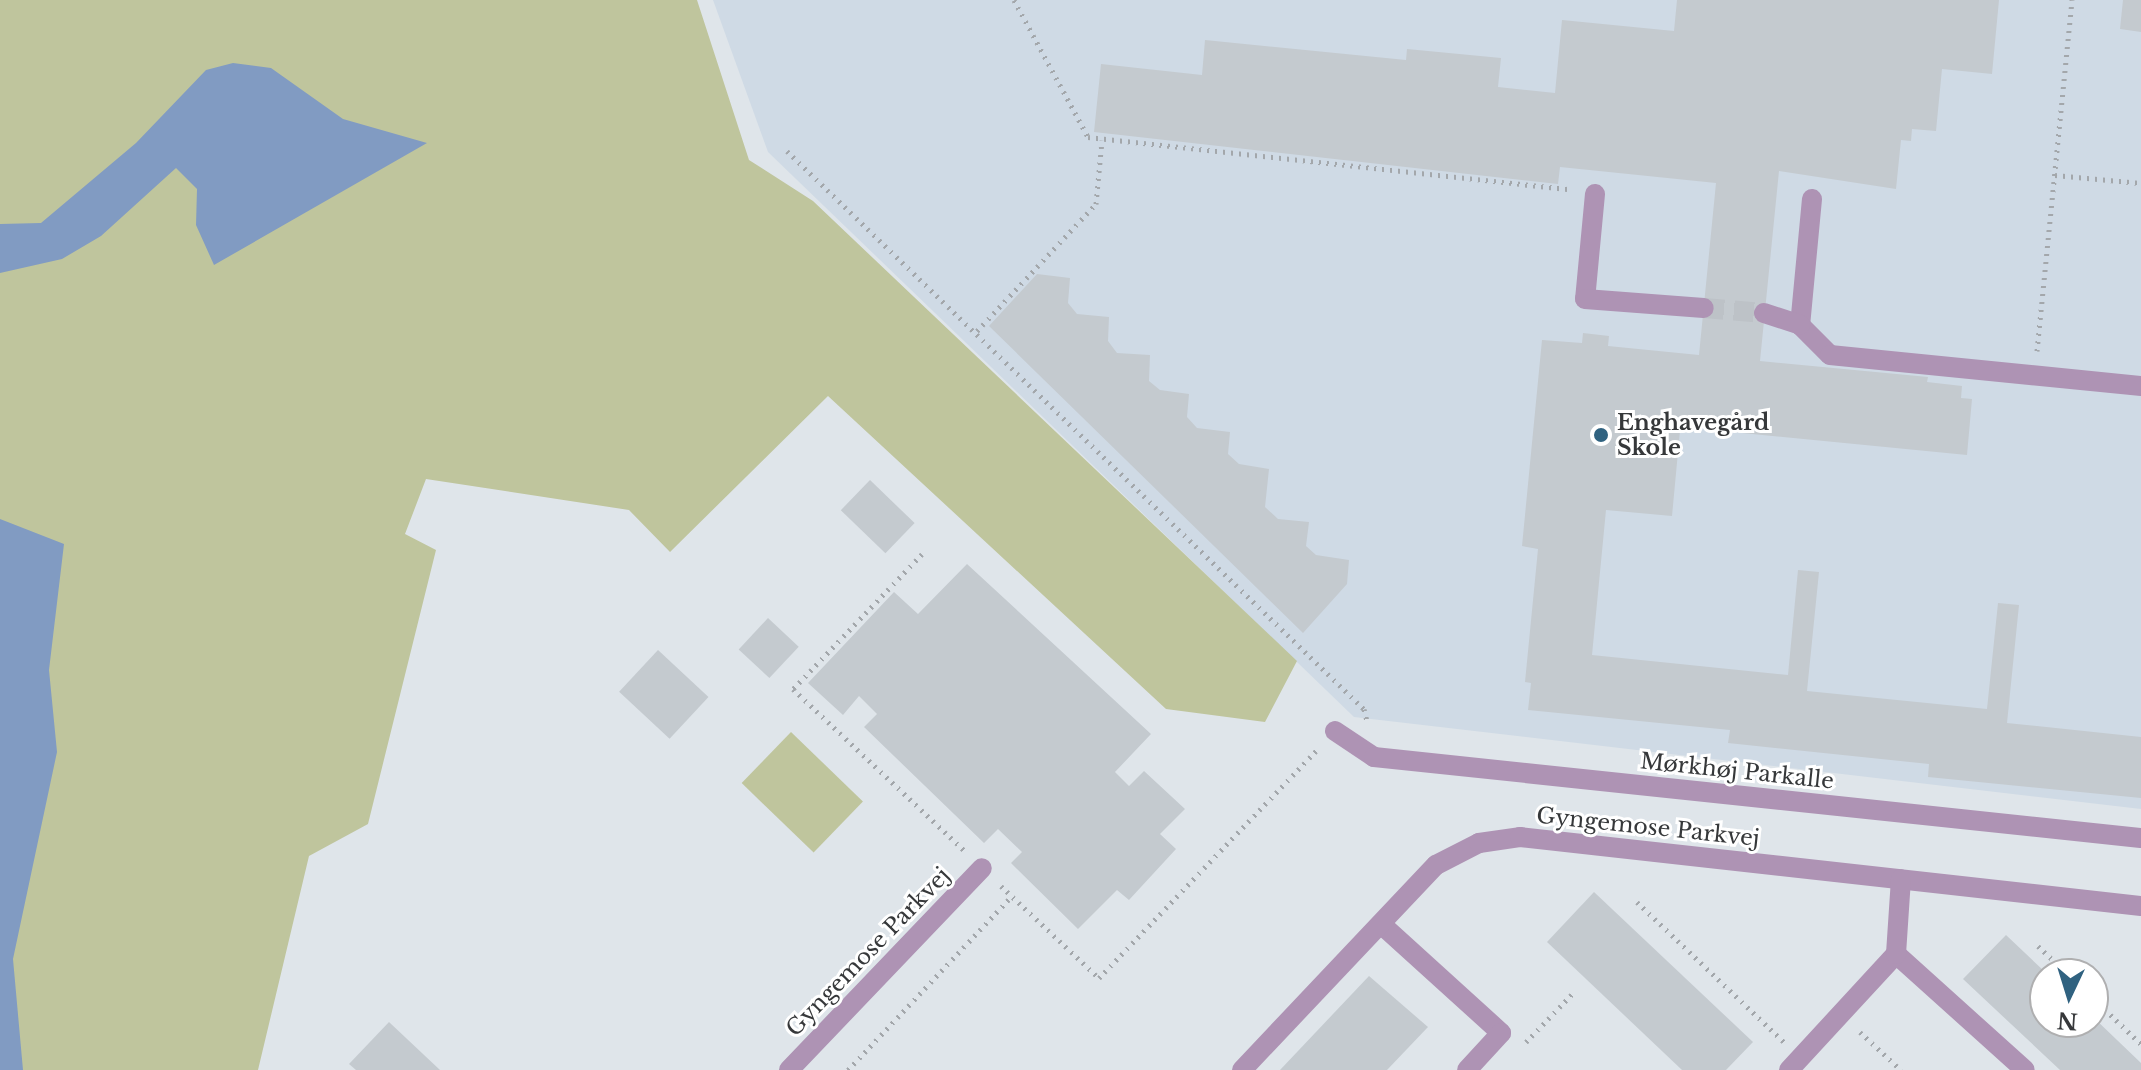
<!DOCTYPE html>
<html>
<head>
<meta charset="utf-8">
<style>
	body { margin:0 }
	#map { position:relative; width:2141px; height:1070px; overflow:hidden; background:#dfe5ea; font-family:"Libre Baskerville",serif }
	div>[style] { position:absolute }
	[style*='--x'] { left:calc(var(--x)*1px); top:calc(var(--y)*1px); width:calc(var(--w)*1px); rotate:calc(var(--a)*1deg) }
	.built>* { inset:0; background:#cfdae5 }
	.green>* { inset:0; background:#bfc59d; transform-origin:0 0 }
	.water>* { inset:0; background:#819bc2 }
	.building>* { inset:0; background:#c4cacf; transform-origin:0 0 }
	.minor-tunnel>* { height:20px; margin-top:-10px; transform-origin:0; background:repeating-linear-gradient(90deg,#bdc2c7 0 20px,transparent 0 30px) }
	.path>* { height:5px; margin-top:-2.5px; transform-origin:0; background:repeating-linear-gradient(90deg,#a3a7ab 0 2px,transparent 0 8px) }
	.minor>* { height:20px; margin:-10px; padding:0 10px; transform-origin:10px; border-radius:10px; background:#ae93b4 }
	.dots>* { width:22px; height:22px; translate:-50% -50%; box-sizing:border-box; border:4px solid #fff; border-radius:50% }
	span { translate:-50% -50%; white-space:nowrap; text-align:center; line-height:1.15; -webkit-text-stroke:6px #fff; paint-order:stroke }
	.poi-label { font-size:22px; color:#36383a; font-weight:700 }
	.left { translate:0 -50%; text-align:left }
	.street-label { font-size:22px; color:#36383a }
	.north { position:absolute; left:2029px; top:958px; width:80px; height:80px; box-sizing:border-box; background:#fff; border:2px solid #afafb0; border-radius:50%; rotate:184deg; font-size:22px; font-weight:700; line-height:32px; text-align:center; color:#36383a }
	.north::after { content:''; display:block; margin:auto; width:28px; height:36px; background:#306280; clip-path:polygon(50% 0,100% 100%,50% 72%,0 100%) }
</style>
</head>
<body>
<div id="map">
	<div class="built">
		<i style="clip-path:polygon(713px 0,2141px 0,2141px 809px,1354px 717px,768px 152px)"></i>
	</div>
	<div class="green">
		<i style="clip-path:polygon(0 0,697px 0,749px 160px,813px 201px,1297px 661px,1265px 722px,1166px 709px,828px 396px,670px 552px,629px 510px,426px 479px,405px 534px,436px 550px,368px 824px,309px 856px,258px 1070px,0 1070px)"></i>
		<i style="left:791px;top:732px;width:100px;height:71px;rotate:44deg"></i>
	</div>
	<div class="water">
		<i style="clip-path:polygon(233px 63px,271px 68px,343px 119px,427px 143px,214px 265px,196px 225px,197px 189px,176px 168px,101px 236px,62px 259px,0 273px,0 224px,41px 223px,136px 143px,206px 70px)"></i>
		<i style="clip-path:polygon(0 519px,64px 544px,49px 670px,57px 752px,13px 959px,23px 1070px,0 1070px)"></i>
	</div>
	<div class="building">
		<i style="clip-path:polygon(1677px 0,1999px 0,1992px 74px,1942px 69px,1936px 131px,1912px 129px,1911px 141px,1901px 140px,1896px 189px,1779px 171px,1760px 361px,1928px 377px,1927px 382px,1962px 386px,1961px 398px,1972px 399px,1967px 455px,1742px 433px,1743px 426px,1681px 420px,1672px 516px,1606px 510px,1592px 655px,1788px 675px,1798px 570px,1819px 572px,1807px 691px,1987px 709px,1998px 603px,2019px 605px,2007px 723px,2141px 737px,2141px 798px,1928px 777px,1929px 764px,1728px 743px,1730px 730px,1528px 710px,1531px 683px,1525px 682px,1538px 549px,1522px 546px,1542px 340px,1582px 343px,1583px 333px,1609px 336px,1608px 346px,1699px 355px,1716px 183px,1560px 167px,1558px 184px,1094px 132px,1101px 64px,1202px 75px,1205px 40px,1406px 60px,1407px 49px,1501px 58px,1498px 87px,1555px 93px,1562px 20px,1674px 31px)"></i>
		<i style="clip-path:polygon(2123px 0,2141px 0,2141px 32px,2120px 29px)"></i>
		<i style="clip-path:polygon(1037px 274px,1070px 278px,1068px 303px,1077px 314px,1109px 317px,1108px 341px,1117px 353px,1150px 355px,1149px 381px,1160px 390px,1189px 394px,1187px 417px,1197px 428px,1230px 432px,1228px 454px,1239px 464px,1269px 469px,1265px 507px,1278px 519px,1309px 522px,1306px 546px,1316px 555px,1349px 560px,1347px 584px,1303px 633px,989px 326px)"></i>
		<i style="left:870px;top:480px;width:62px;height:42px;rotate:44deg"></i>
		<i style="clip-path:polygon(967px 564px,1151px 734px,1115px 772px,1129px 786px,1144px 771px,1185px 809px,1160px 834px,1176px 849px,1129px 900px,1117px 890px,1078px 929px,1011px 863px,1022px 852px,998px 829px,984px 843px,864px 727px,877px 714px,859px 696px,843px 715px,808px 683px,894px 592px,918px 614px)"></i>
		<i style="left:768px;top:618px;width:42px;height:43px;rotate:43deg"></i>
		<i style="left:658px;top:650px;width:69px;height:57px;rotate:43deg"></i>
		<i style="clip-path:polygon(1594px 892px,1753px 1042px,1726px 1070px,1682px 1070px,1547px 942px)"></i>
		<i style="clip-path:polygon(2006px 935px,2045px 972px,2045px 1022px,2093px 1022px,2093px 1017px,2141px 1063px,2141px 1070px,2060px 1070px,1963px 979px)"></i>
		<i style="clip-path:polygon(1369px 976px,1428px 1027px,1387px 1070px,1280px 1070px)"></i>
		<i style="clip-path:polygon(389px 1022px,440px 1070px,356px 1070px,349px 1064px)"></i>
	</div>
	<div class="minor-tunnel">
		<i style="--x:1704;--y:308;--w:60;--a:4.8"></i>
	</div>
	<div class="path">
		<i style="--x:1014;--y:0;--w:156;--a:61.6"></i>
		<i style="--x:1088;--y:137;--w:487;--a:6.2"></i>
		<i style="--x:787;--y:151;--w:803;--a:44.04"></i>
		<i style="--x:1364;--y:709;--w:12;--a:76"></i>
		<i style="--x:2055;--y:175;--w:86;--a:5.3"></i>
		<i style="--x:977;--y:331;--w:174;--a:-46.9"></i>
		<i style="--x:1096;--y:204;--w:64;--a:-84.6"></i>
		<i style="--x:2037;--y:351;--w:353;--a:-84.3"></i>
		<i style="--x:922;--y:554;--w:187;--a:133.7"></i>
		<i style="--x:793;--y:689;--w:236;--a:43.3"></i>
		<i style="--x:1001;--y:886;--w:134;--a:43.2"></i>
		<i style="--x:1099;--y:978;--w:315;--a:-46.3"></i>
		<i style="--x:1637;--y:902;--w:203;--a:43.6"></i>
		<i style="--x:2038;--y:946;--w:41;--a:43"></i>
		<i style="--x:2093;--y:998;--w:66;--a:43.8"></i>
		<i style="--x:1860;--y:1032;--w:56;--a:42.8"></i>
		<i style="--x:1526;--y:1042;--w:71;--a:-46.1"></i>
		<i style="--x:848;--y:1070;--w:239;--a:-46.7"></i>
	</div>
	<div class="minor">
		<i style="--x:1595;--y:194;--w:105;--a:95.4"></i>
		<i style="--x:1585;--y:299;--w:119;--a:4.3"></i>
		<i style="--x:1812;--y:199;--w:127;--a:95.4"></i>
		<i style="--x:1800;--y:325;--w:42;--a:45"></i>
		<i style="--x:1830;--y:355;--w:313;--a:5.7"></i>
		<i style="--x:1764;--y:313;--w:38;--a:18"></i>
		<i style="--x:1335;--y:731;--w:47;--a:33.7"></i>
		<i style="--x:1374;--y:757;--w:771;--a:6.03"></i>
		<i style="--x:1381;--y:924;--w:162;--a:42.2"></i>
		<i style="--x:1501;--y:1033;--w:50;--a:132.6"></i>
		<i style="--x:1896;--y:954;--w:173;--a:42"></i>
		<i style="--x:789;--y:1070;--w:279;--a:-46.3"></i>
		<i style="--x:1242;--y:1070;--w:282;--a:-46.6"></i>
		<i style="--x:1436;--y:865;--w:48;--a:-27.1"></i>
		<i style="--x:1479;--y:843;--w:41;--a:-8.3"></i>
		<i style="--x:1520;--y:837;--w:625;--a:6.34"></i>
		<i style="--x:1789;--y:1070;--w:158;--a:-47.3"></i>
		<i style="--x:1896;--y:954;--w:75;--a:-86.2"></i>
	</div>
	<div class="dots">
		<i style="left:1601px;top:435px;background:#306280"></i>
	</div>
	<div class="poi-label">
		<span class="left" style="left:1617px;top:435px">Enghavegård<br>Skole</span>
	</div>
	<div class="street-label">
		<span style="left:1737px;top:771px;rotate:6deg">Mørkhøj Parkalle</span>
		<span style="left:1648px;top:827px;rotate:6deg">Gyngemose Parkvej</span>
		<span style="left:868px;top:952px;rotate:-46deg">Gyngemose Parkvej</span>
	</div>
	<div class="north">N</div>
</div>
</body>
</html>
